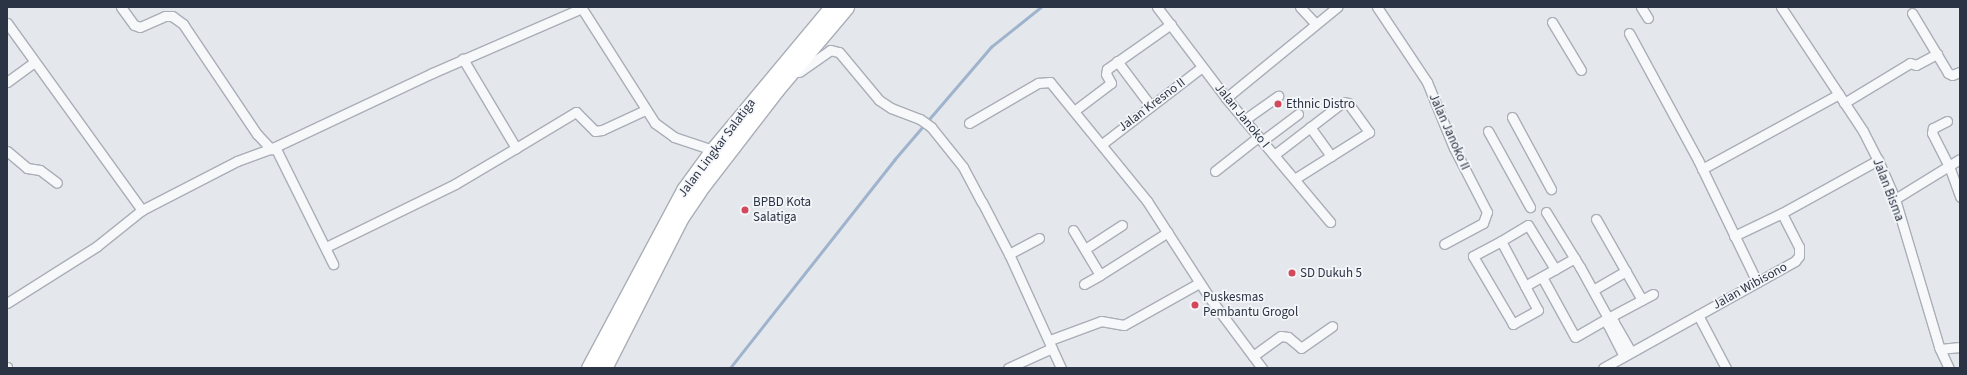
<!DOCTYPE html>
<html>
<head>
<meta charset="utf-8">
<style>
	body { margin:0 }
	#map { position:relative; width:1967px; height:375px; overflow:hidden; background:#e4e7ec; font-family:"Source Sans 3",sans-serif }
	div>[style] { position:absolute }
	[style*='--x'] { left:calc(var(--x)*1px); top:calc(var(--y)*1px); width:calc(var(--w)*1px); rotate:calc(var(--a)*1deg) }
	.stream>* { height:2.5px; margin:-1.25px; padding:0 1.25px; transform-origin:1.25px; border-radius:1.25px; background:#9fb4cc }
	.roads { filter:drop-shadow(1px 0 #a9aeb7) drop-shadow(-1px 0 #a9aeb7) drop-shadow(0 1px #a9aeb7) drop-shadow(0 -1px #a9aeb7) }
	.minor>* { height:9px; margin:-4.5px; padding:0 4.5px; transform-origin:4.5px; border-radius:4.5px; background:#f7f8fa }
	.trunk>* { height:15px; margin:-7.5px; padding:0 7.5px; transform-origin:7.5px; border-radius:7.5px; background:#fff }
	.dots>* { width:11px; height:11px; translate:-50% -50%; box-sizing:border-box; border:2px solid #f4f6f9; border-radius:50% }
	span { translate:-50% -50%; white-space:nowrap; text-align:center; line-height:1.15; -webkit-text-stroke:3.5px #f4f6f9; paint-order:stroke }
	.poi-label { font-size:13px; color:#2b3445 }
	.left { translate:0 -50%; text-align:left }
	.street-label { font-size:13px; color:#2b3445 }
	.frame { position:absolute; inset:0; border:8px solid #2b3445; pointer-events:none }
</style>
</head>
<body>
<div id="map">
	<div class="stream">
		<i style="--x:730;--y:368;--w:265;--a:-51.7"></i>
		<i style="--x:894;--y:160;--w:149;--a:-49.4"></i>
		<i style="--x:991;--y:47;--w:64;--a:-38.7"></i>
	</div>
	<div class="roads">
		<div class="minor">
			<i style="--x:121;--y:7;--w:22;--a:54"></i>
			<i style="--x:134;--y:25;--w:6;--a:18"></i>
			<i style="--x:140;--y:27;--w:27;--a:-24"></i>
			<i style="--x:165;--y:16;--w:7;--a:0"></i>
			<i style="--x:172;--y:16;--w:14;--a:36"></i>
			<i style="--x:183;--y:24;--w:133;--a:56.1"></i>
			<i style="--x:257;--y:134;--w:21;--a:47"></i>
			<i style="--x:581;--y:7;--w:138;--a:57.5"></i>
			<i style="--x:655;--y:123;--w:24;--a:36"></i>
			<i style="--x:674;--y:137;--w:41;--a:18.4"></i>
			<i style="--x:1157;--y:7;--w:114;--a:52.8"></i>
			<i style="--x:1226;--y:98;--w:162;--a:50"></i>
			<i style="--x:1300;--y:7;--w:22;--a:47"></i>
			<i style="--x:1377;--y:7;--w:90;--a:56.3"></i>
			<i style="--x:1427;--y:82;--w:71;--a:67.8"></i>
			<i style="--x:1454;--y:148;--w:72;--a:62.7"></i>
			<i style="--x:1487;--y:212;--w:12;--a:110"></i>
			<i style="--x:1483;--y:223;--w:44;--a:151.7"></i>
			<i style="--x:1641;--y:7;--w:13;--a:58"></i>
			<i style="--x:1781;--y:7;--w:149;--a:56.5"></i>
			<i style="--x:1863;--y:131;--w:33;--a:63"></i>
			<i style="--x:1878;--y:160;--w:43;--a:66.4"></i>
			<i style="--x:1895;--y:199;--w:154;--a:73.4"></i>
			<i style="--x:1939;--y:347;--w:23;--a:65"></i>
			<i style="--x:1912;--y:13;--w:70;--a:59"></i>
			<i style="--x:1948;--y:73;--w:4;--a:27"></i>
			<i style="--x:1952;--y:75;--w:9;--a:-21"></i>
			<i style="--x:1552;--y:22;--w:56;--a:58.9"></i>
			<i style="--x:7;--y:23;--w:231;--a:54.2"></i>
			<i style="--x:1629;--y:33;--w:145;--a:61.5"></i>
			<i style="--x:1698;--y:160;--w:136;--a:64.2"></i>
			<i style="--x:1117;--y:61;--w:55;--a:53.1"></i>
			<i style="--x:799;--y:72;--w:38;--a:-35"></i>
			<i style="--x:830;--y:50;--w:9;--a:13"></i>
			<i style="--x:839;--y:52;--w:62;--a:50.2"></i>
			<i style="--x:879;--y:100;--w:14;--a:34"></i>
			<i style="--x:891;--y:108;--w:31;--a:21"></i>
			<i style="--x:920;--y:119;--w:14;--a:36"></i>
			<i style="--x:931;--y:127;--w:51;--a:51.3"></i>
			<i style="--x:963;--y:167;--w:40;--a:62"></i>
			<i style="--x:982;--y:202;--w:59;--a:62.6"></i>
			<i style="--x:1009;--y:254;--w:125;--a:65.5"></i>
			<i style="--x:7;--y:82;--w:32;--a:-36"></i>
			<i style="--x:1226;--y:98;--w:144;--a:-39.3"></i>
			<i style="--x:1844;--y:103;--w:77;--a:-31.2"></i>
			<i style="--x:1910;--y:63;--w:6;--a:18"></i>
			<i style="--x:1916;--y:65;--w:24;--a:-28"></i>
			<i style="--x:1074;--y:111;--w:46;--a:-37.1"></i>
			<i style="--x:1111;--y:83;--w:10;--a:-119"></i>
			<i style="--x:1106;--y:74;--w:5;--a:-79"></i>
			<i style="--x:1107;--y:69;--w:78;--a:-35.1"></i>
			<i style="--x:1512;--y:117;--w:82;--a:61.6"></i>
			<i style="--x:1244;--y:120;--w:42;--a:-35.2"></i>
			<i style="--x:1947;--y:121;--w:16;--a:153"></i>
			<i style="--x:1933;--y:128;--w:5;--a:101"></i>
			<i style="--x:1932;--y:133;--w:37;--a:63"></i>
			<i style="--x:1949;--y:166;--w:33;--a:70"></i>
			<i style="--x:969;--y:123;--w:80;--a:-30.1"></i>
			<i style="--x:1038;--y:83;--w:12;--a:-5"></i>
			<i style="--x:1050;--y:82;--w:154;--a:50.8"></i>
			<i style="--x:1147;--y:201;--w:114;--a:57.1"></i>
			<i style="--x:1209;--y:297;--w:89;--a:53.3"></i>
			<i style="--x:1310;--y:127;--w:36;--a:54"></i>
			<i style="--x:1488;--y:131;--w:87;--a:61.1"></i>
			<i style="--x:1262;--y:141;--w:45;--a:-36.9"></i>
			<i style="--x:1102;--y:144;--w:126;--a:-37.6"></i>
			<i style="--x:275;--y:147;--w:131;--a:63.6"></i>
			<i style="--x:516;--y:148;--w:70;--a:-31"></i>
			<i style="--x:576;--y:112;--w:27;--a:45"></i>
			<i style="--x:595;--y:131;--w:7;--a:-8"></i>
			<i style="--x:602;--y:130;--w:47;--a:-24.9"></i>
			<i style="--x:7;--y:151;--w:26;--a:40"></i>
			<i style="--x:27;--y:168;--w:13;--a:9"></i>
			<i style="--x:40;--y:170;--w:21;--a:37"></i>
			<i style="--x:1274;--y:155;--w:87;--a:-37.5"></i>
			<i style="--x:1343;--y:102;--w:5;--a:11"></i>
			<i style="--x:1348;--y:103;--w:36;--a:54"></i>
			<i style="--x:1369;--y:132;--w:86;--a:147.8"></i>
			<i style="--x:1702;--y:169;--w:156;--a:-28.7"></i>
			<i style="--x:1215;--y:171;--w:55;--a:-38.3"></i>
			<i style="--x:1895;--y:199;--w:76;--a:-31.6"></i>
			<i style="--x:1546;--y:212;--w:65;--a:58.3"></i>
			<i style="--x:1580;--y:267;--w:58;--a:61.2"></i>
			<i style="--x:1608;--y:318;--w:7;--a:90"></i>
			<i style="--x:1608;--y:325;--w:35;--a:63"></i>
			<i style="--x:1596;--y:219;--w:93;--a:60.4"></i>
			<i style="--x:1073;--y:230;--w:52;--a:59"></i>
			<i style="--x:1100;--y:275;--w:80;--a:-32.3"></i>
			<i style="--x:1734;--y:236;--w:53;--a:-25.6"></i>
			<i style="--x:1501;--y:241;--w:31;--a:-31"></i>
			<i style="--x:1528;--y:225;--w:52;--a:58.5"></i>
			<i style="--x:326;--y:247;--w:144;--a:-26"></i>
			<i style="--x:455;--y:184;--w:71;--a:-30.5"></i>
			<i style="--x:516;--y:148;--w:104;--a:-120.8"></i>
			<i style="--x:1085;--y:249;--w:44;--a:-33"></i>
			<i style="--x:1009;--y:254;--w:34;--a:-28"></i>
			<i style="--x:1542;--y:277;--w:68;--a:61.2"></i>
			<i style="--x:1575;--y:337;--w:38;--a:-30"></i>
			<i style="--x:1084;--y:284;--w:18;--a:-29"></i>
			<i style="--x:1525;--y:286;--w:27;--a:62"></i>
			<i style="--x:1538;--y:310;--w:29;--a:151"></i>
			<i style="--x:1513;--y:324;--w:79;--a:-120.5"></i>
			<i style="--x:1473;--y:256;--w:32;--a:-28"></i>
			<i style="--x:1501;--y:241;--w:51;--a:61.9"></i>
			<i style="--x:1525;--y:286;--w:57;--a:-29.2"></i>
			<i style="--x:1593;--y:290;--w:38;--a:-30"></i>
			<i style="--x:7;--y:303;--w:107;--a:-32.3"></i>
			<i style="--x:97;--y:246;--w:58;--a:-38.7"></i>
			<i style="--x:142;--y:210;--w:107;--a:-27.3"></i>
			<i style="--x:237;--y:161;--w:40;--a:-20.2"></i>
			<i style="--x:275;--y:147;--w:174;--a:-25.2"></i>
			<i style="--x:432;--y:73;--w:163;--a:-23.4"></i>
			<i style="--x:1698;--y:315;--w:60;--a:62.2"></i>
			<i style="--x:1050;--y:340;--w:54;--a:-20.4"></i>
			<i style="--x:1101;--y:321;--w:23;--a:10"></i>
			<i style="--x:1124;--y:325;--w:86;--a:-29.2"></i>
			<i style="--x:1940;--y:349;--w:20;--a:-6"></i>
			<i style="--x:1631;--y:352;--w:34;--a:-120"></i>
			<i style="--x:1614;--y:322;--w:7;--a:-146"></i>
			<i style="--x:1608;--y:318;--w:51;--a:-28.1"></i>
			<i style="--x:1253;--y:356;--w:34;--a:-36"></i>
			<i style="--x:1281;--y:336;--w:7;--a:8"></i>
			<i style="--x:1288;--y:337;--w:17;--a:40"></i>
			<i style="--x:1301;--y:348;--w:38;--a:-35"></i>
			<i style="--x:7;--y:367;--w:1;--a:90"></i>
			<i style="--x:1008;--y:368;--w:48;--a:-24.4"></i>
			<i style="--x:1603;--y:368;--w:220;--a:-29.1"></i>
			<i style="--x:1795;--y:261;--w:6;--a:-51"></i>
			<i style="--x:1799;--y:256;--w:9;--a:-90"></i>
			<i style="--x:1799;--y:247;--w:38;--a:-117"></i>
			<i style="--x:1782;--y:213;--w:110;--a:-28.9"></i>
		</div>
		<div class="trunk">
			<i style="--x:589;--y:368;--w:202;--a:-61.9"></i>
			<i style="--x:684;--y:190;--w:49;--a:-54.1"></i>
			<i style="--x:713;--y:150;--w:186;--a:-50.2"></i>
			<i style="--x:604;--y:368;--w:169;--a:-63"></i>
			<i style="--x:681;--y:217;--w:32;--a:-56"></i>
			<i style="--x:699;--y:190;--w:126;--a:-52.4"></i>
			<i style="--x:776;--y:90;--w:109;--a:-49.9"></i>
		</div>
	</div>
	<div class="dots">
		<i style="left:1278px;top:104px;background:#d1495b"></i>
		<i style="left:745px;top:210px;background:#d1495b"></i>
		<i style="left:1292px;top:273px;background:#d1495b"></i>
		<i style="left:1195px;top:305px;background:#d1495b"></i>
	</div>
	<div class="poi-label">
		<span class="left" style="left:1286px;top:104px">Ethnic Distro</span>
		<span class="left" style="left:753px;top:210px">BPBD Kota<br>Salatiga</span>
		<span class="left" style="left:1300px;top:273px">SD Dukuh 5</span>
		<span class="left" style="left:1203px;top:305px">Puskesmas<br>Pembantu Grogol</span>
	</div>
	<div class="street-label">
		<span style="left:1152px;top:105px;rotate:-37deg">Jalan Kresno II</span>
		<span style="left:1242px;top:116px;rotate:51deg">Jalan Janoko I</span>
		<span style="left:1449px;top:132px;rotate:66deg">Jalan Janoko II</span>
		<span style="left:717px;top:148px;rotate:-53deg">Jalan Lingkar Salatiga</span>
		<span style="left:1888px;top:190px;rotate:69deg">Jalan Bisma</span>
		<span style="left:1750px;top:286px;rotate:-29deg">Jalan Wibisono</span>
	</div>
	<div class="frame"></div>
</div>
</body>
</html>
